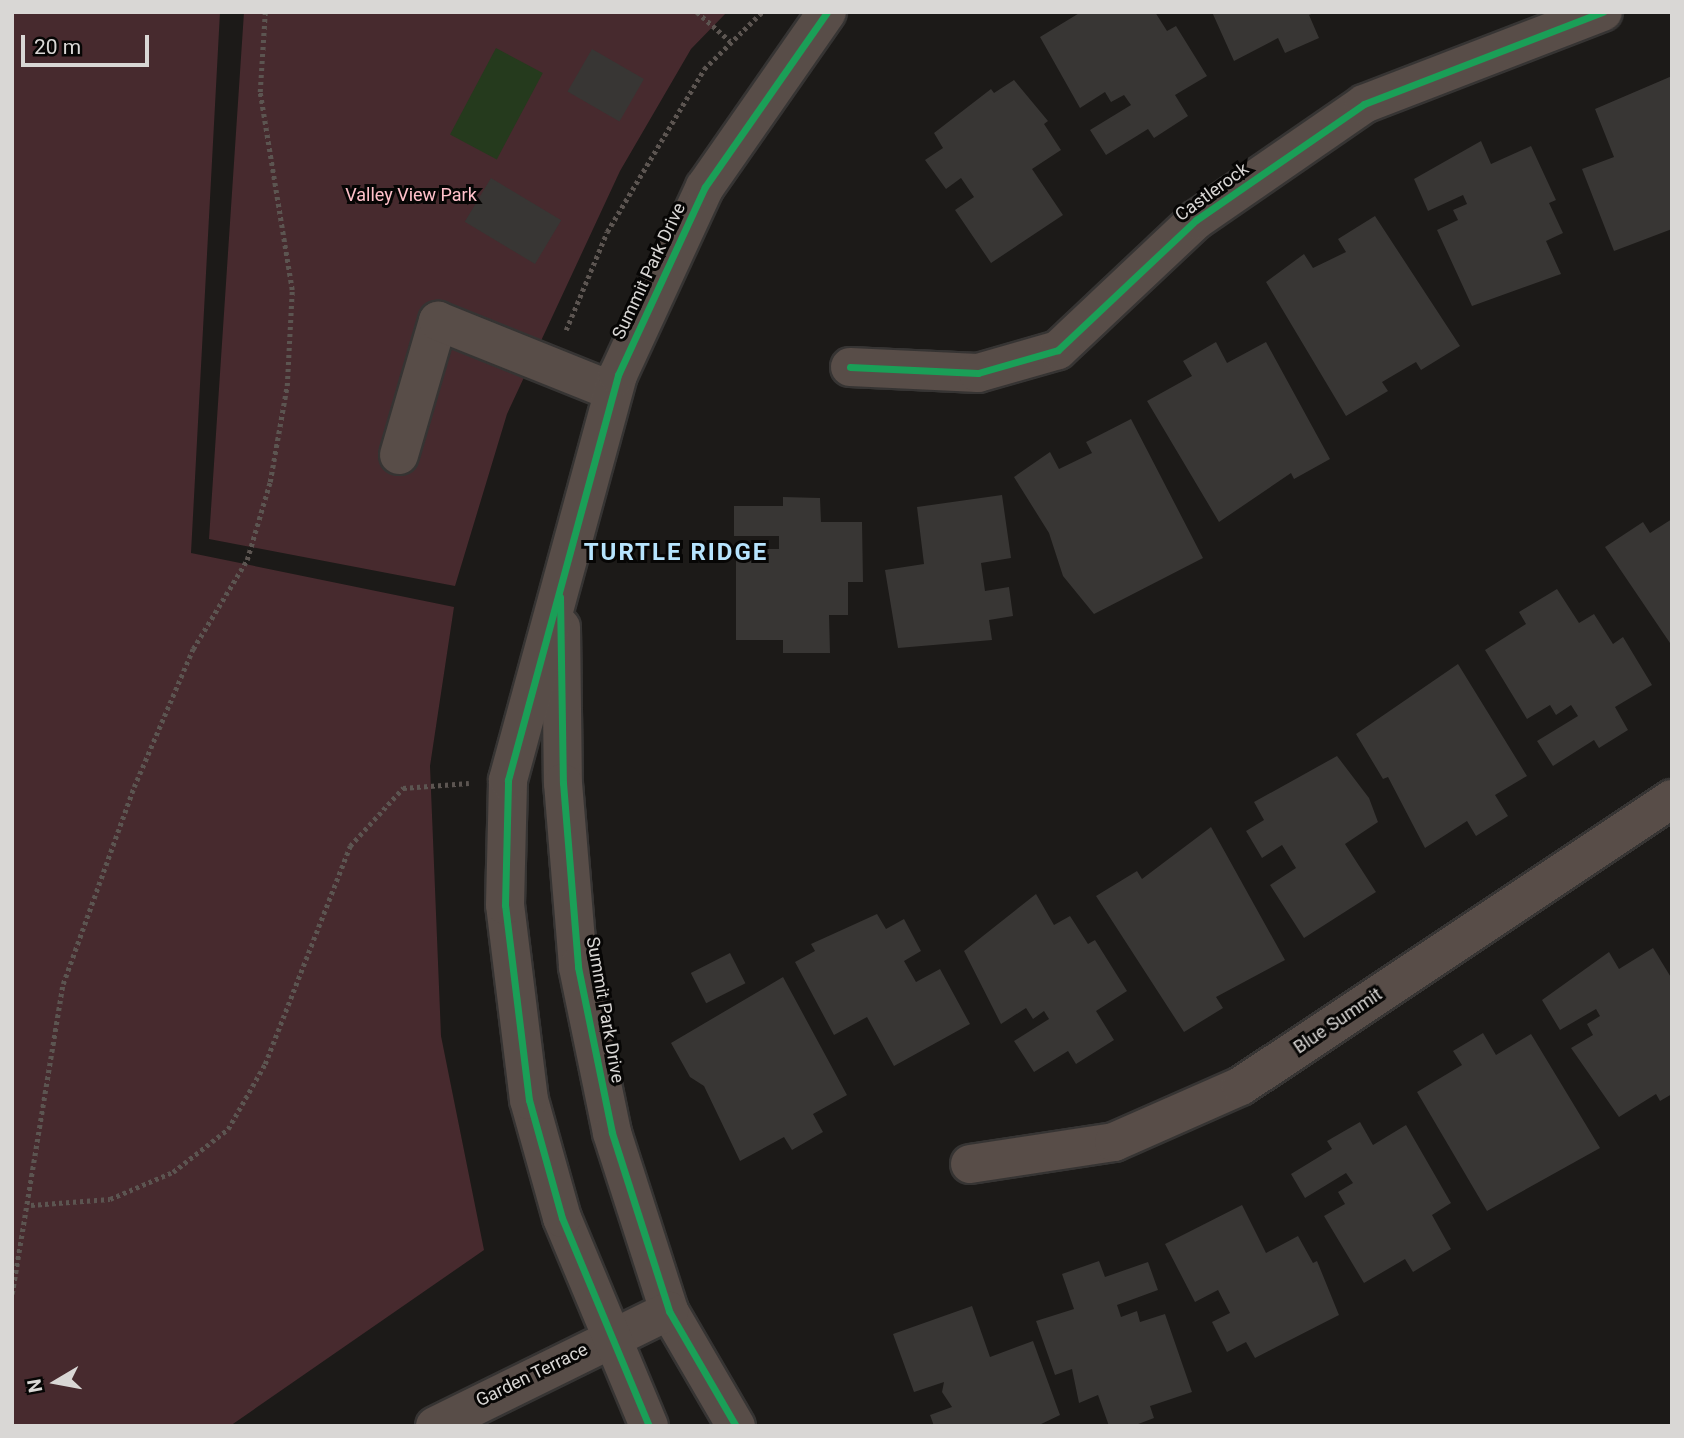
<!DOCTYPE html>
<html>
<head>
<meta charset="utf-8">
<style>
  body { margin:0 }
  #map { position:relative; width:1684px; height:1438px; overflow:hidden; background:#1c1a18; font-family:Roboto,sans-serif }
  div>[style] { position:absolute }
  .green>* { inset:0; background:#472a2e }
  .water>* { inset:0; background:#253a1d; transform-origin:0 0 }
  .building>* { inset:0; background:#383634; transform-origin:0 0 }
  .path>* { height:4.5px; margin-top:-2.25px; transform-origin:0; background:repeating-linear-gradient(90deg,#5c5551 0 3.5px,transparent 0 7px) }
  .roads { filter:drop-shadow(2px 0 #363433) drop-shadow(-2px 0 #363433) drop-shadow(0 2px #363433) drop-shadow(0 -2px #363433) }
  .minor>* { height:38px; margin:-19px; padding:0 19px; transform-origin:19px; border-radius:19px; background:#584d48 }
  .cycleway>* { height:7px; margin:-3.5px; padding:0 3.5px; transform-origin:3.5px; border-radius:3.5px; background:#1a9f57 }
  span { translate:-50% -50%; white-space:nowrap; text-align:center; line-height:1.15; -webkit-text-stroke:6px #070605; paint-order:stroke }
  .street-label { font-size:18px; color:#d9d7d5 }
  .park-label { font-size:18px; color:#ffc1ca }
  .district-label { font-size:24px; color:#b6e4fe; font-weight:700; letter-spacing:2px }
  .frame { position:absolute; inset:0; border:14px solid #d9d7d5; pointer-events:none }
  .north { position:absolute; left:21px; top:1347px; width:70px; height:70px; -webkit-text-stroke:5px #070605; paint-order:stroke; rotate:260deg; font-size:19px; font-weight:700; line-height:28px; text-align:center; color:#d9d7d5 }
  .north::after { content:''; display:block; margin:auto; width:24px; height:32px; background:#d9d7d5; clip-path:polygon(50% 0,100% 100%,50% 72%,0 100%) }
  .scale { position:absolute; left:21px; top:35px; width:128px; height:32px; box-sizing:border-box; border:4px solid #d9d7d5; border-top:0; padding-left:9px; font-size:21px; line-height:24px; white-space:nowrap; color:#d9d7d5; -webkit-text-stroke:5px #070605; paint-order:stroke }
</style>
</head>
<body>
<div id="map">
  <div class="green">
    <div style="clip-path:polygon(12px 12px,220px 12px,191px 553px,454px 607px,430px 766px,441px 1036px,484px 1250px,230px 1426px,12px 1426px)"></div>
    <div style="clip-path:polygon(244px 12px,727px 12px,691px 49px,620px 171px,507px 414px,455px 586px,209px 539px)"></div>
  </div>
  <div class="water">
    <div style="left:496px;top:48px;width:53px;height:98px;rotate:28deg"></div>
  </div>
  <div class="building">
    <div style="clip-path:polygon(1081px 12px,1155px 12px,1167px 31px,1176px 26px,1207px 76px,1175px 95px,1188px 116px,1154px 138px,1148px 129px,1106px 155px,1090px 130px,1131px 105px,1124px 95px,1111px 102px,1105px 92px,1080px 108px,1040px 37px)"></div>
    <div style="clip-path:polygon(1212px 12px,1316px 12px,1309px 15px,1319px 38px,1285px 53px,1278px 38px,1234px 61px)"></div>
    <div style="left:592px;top:49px;width:60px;height:49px;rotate:30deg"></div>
    <div style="clip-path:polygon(1672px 76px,1672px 229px,1614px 251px,1582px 169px,1614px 157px,1595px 109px)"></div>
    <div style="clip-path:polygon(1014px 80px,1048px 121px,1044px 124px,1061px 150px,1032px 169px,1063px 215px,991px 263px,955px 210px,974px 197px,961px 178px,946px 189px,925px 160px,943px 148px,934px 133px,991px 89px,994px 93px)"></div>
    <div style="clip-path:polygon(1481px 141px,1491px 164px,1531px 146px,1556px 200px,1549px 203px,1563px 233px,1546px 241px,1561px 274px,1472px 306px,1437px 230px,1458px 220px,1453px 210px,1467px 204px,1463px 195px,1428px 211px,1414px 179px)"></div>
    <div style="left:491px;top:178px;width:82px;height:51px;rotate:31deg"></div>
    <div style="clip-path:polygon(1375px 216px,1460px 346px,1421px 370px,1416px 362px,1382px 382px,1388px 391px,1346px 416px,1266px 282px,1304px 254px,1313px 268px,1346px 252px,1338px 239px)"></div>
    <div style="clip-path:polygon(1216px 342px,1227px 363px,1266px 342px,1330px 459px,1294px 479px,1291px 473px,1219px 522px,1147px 401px,1192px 376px,1183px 361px)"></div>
    <div style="clip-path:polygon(1131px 419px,1203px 558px,1094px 614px,1063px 576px,1049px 533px,1014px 477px,1050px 452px,1059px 469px,1092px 453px,1086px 442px)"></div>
    <div style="clip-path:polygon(1002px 495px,1011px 558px,981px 563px,985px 591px,1009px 587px,1013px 616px,989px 620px,992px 640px,898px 648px,885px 570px,924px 564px,917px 507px)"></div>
    <div style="clip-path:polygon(783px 497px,820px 498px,821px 522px,862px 522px,863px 582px,848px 582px,848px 615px,829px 615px,830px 653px,783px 653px,783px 640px,736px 640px,736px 560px,761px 559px,761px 549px,779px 549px,779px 536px,734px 536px,734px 506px,783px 506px)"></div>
    <div style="clip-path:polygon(1672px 519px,1672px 646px,1605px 547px,1643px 522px,1650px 533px)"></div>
    <div style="clip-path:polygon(1557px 589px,1579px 623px,1594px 614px,1613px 644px,1623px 637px,1652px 685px,1615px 707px,1628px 730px,1599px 748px,1594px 740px,1553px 766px,1537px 741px,1578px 716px,1571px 705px,1556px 715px,1550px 705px,1527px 719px,1485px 650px,1526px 624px,1519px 612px)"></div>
    <div style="clip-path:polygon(1458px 664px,1527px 776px,1495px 795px,1508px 816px,1476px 836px,1467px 821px,1425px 848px,1388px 777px,1383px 779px,1356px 734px)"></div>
    <div style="clip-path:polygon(1337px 756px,1369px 798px,1378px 822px,1345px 844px,1376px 892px,1304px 938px,1270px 885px,1296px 868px,1282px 845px,1262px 858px,1246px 831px,1264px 820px,1254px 802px)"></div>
    <div style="clip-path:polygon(1211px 827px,1285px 960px,1216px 997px,1223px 1008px,1184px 1032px,1096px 896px,1137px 871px,1142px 879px)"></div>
    <div style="clip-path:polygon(1036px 894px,1054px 925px,1070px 916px,1088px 944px,1095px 940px,1127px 991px,1096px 1011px,1114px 1040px,1076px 1064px,1068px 1051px,1034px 1072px,1014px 1041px,1049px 1019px,1044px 1011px,1033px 1019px,1026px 1008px,1001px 1024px,964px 951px)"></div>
    <div style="clip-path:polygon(877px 914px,886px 929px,904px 919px,921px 951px,904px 961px,916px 982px,940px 969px,970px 1024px,894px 1066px,867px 1017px,834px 1035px,795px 962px,815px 951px,811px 944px)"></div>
    <div style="clip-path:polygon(1653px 948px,1672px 979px,1672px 1094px,1660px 1101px,1656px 1094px,1619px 1117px,1571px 1048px,1593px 1035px,1587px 1024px,1600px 1016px,1596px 1009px,1560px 1030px,1542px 1000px,1609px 952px,1619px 969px)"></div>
    <div style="left:730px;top:953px;width:34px;height:44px;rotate:63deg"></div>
    <div style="clip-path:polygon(783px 977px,847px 1095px,813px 1114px,823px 1132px,792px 1150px,784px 1137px,740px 1161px,704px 1086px,690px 1077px,671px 1043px)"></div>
    <div style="clip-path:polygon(1483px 1033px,1496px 1055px,1531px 1034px,1600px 1148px,1487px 1211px,1417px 1092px,1462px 1065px,1453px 1051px)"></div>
    <div style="clip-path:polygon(1360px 1122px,1373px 1145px,1406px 1125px,1451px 1203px,1432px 1215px,1451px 1249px,1413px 1272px,1405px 1259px,1364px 1283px,1324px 1216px,1345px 1204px,1338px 1192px,1353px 1183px,1346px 1173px,1305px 1198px,1291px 1174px,1332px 1149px,1327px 1141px)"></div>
    <div style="clip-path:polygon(1242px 1205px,1266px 1253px,1298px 1236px,1313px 1263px,1317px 1261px,1339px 1315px,1255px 1358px,1246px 1342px,1227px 1352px,1212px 1322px,1230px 1313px,1218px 1290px,1195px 1302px,1165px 1244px)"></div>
    <div style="clip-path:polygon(1099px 1261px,1105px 1277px,1148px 1262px,1158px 1290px,1117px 1305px,1121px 1317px,1137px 1311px,1140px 1322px,1165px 1314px,1192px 1392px,1150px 1406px,1154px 1418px,1133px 1426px,1109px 1426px,1098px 1395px,1079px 1403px,1072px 1369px,1055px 1375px,1036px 1321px,1074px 1309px,1062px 1274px)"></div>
    <div style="clip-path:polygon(972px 1306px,990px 1357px,1033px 1341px,1060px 1415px,1037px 1426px,934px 1426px,930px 1415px,952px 1407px,942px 1392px,944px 1382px,914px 1392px,893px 1334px)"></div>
  </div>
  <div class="path">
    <div style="left:697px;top:12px;width:44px;rotate:41.3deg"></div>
    <div style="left:566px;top:330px;width:106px;rotate:-67.3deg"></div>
    <div style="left:607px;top:232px;width:190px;rotate:-59.2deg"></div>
    <div style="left:704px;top:69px;width:81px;rotate:-44.5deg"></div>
    <div style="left:31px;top:1205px;width:79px;rotate:-4.3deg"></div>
    <div style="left:110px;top:1199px;width:69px;rotate:-23.2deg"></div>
    <div style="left:173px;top:1172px;width:70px;rotate:-38deg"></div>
    <div style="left:228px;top:1129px;width:75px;rotate:-60.4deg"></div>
    <div style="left:265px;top:1064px;width:234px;rotate:-68.7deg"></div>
    <div style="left:350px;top:846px;width:79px;rotate:-47.6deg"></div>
    <div style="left:403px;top:788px;width:66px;rotate:-4.3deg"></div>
    <div style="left:12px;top:1294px;width:314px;rotate:-80.7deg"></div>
    <div style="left:63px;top:984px;width:209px;rotate:-70.2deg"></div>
    <div style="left:134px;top:787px;width:150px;rotate:-66.9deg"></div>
    <div style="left:193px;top:649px;width:104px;rotate:-58.8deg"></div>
    <div style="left:247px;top:560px;width:81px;rotate:-73.6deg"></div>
    <div style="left:270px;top:482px;width:97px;rotate:-80deg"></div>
    <div style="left:287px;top:386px;width:96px;rotate:-87deg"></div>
    <div style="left:292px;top:290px;width:201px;rotate:-99.2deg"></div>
    <div style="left:260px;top:92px;width:80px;rotate:-86.4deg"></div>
  </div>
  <div class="roads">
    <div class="minor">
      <div style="left:850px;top:367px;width:128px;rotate:2.7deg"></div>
      <div style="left:978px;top:373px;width:83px;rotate:-16deg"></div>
      <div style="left:1058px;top:350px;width:190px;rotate:-43.3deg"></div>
      <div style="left:1196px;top:220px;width:204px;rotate:-34.6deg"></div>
      <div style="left:1364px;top:104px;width:256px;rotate:-21.1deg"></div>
      <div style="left:399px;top:455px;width:140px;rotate:-73.8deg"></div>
      <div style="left:438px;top:321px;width:188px;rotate:21.9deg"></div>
      <div style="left:561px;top:627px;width:156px;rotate:89.3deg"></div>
      <div style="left:563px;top:783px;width:185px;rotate:85.3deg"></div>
      <div style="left:578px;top:967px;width:169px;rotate:78.4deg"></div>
      <div style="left:612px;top:1133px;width:187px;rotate:72.2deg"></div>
      <div style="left:669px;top:1311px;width:133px;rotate:59.8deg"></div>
      <div style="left:970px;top:1164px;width:146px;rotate:-8.7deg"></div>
      <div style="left:1114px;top:1142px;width:139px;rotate:-23.8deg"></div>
      <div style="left:1241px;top:1086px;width:518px;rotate:-33.66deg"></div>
      <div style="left:435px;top:1426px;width:261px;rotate:-26.2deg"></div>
      <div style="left:649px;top:1426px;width:225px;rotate:-112.7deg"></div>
      <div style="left:562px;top:1218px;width:123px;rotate:-105.6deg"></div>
      <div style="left:529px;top:1100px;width:196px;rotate:-97deg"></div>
      <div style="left:505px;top:905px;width:125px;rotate:-88.6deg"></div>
      <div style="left:508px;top:780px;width:420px;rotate:-74.8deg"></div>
      <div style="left:618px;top:375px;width:207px;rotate:-65.2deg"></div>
      <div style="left:705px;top:187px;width:213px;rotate:-55.1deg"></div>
    </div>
  </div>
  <div class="cycleway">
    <div style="left:850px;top:367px;width:128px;rotate:2.7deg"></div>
    <div style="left:978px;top:373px;width:83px;rotate:-16deg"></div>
    <div style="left:1058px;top:350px;width:190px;rotate:-43.3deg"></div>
    <div style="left:1196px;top:220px;width:204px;rotate:-34.6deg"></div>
    <div style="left:1364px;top:104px;width:256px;rotate:-21.1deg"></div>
    <div style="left:560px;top:597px;width:186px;rotate:89.1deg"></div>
    <div style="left:563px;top:783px;width:185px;rotate:85.3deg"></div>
    <div style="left:578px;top:967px;width:169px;rotate:78.4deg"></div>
    <div style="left:612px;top:1133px;width:187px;rotate:72.2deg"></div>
    <div style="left:669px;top:1311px;width:133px;rotate:59.8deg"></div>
    <div style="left:649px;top:1426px;width:225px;rotate:-112.7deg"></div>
    <div style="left:562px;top:1218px;width:123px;rotate:-105.6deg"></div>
    <div style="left:529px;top:1100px;width:196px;rotate:-97deg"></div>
    <div style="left:505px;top:905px;width:125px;rotate:-88.6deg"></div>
    <div style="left:508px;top:780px;width:420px;rotate:-74.8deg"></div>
    <div style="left:618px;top:375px;width:207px;rotate:-65.2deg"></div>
    <div style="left:705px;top:187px;width:213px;rotate:-55.1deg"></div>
  </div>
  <div class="street-label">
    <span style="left:1212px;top:192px;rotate:-36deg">Castlerock</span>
    <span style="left:649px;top:271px;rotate:-65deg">Summit Park Drive</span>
    <span style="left:605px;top:1010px;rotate:80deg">Summit Park Drive</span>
    <span style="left:1338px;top:1021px;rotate:-34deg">Blue Summit</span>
    <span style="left:532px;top:1375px;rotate:-26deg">Garden Terrace</span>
  </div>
  <div class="park-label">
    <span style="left:411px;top:195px">Valley View Park</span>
  </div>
  <div class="district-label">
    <span style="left:676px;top:553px">TURTLE RIDGE</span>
  </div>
  <div class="frame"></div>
  <div class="north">N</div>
  <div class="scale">20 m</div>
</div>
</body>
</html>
